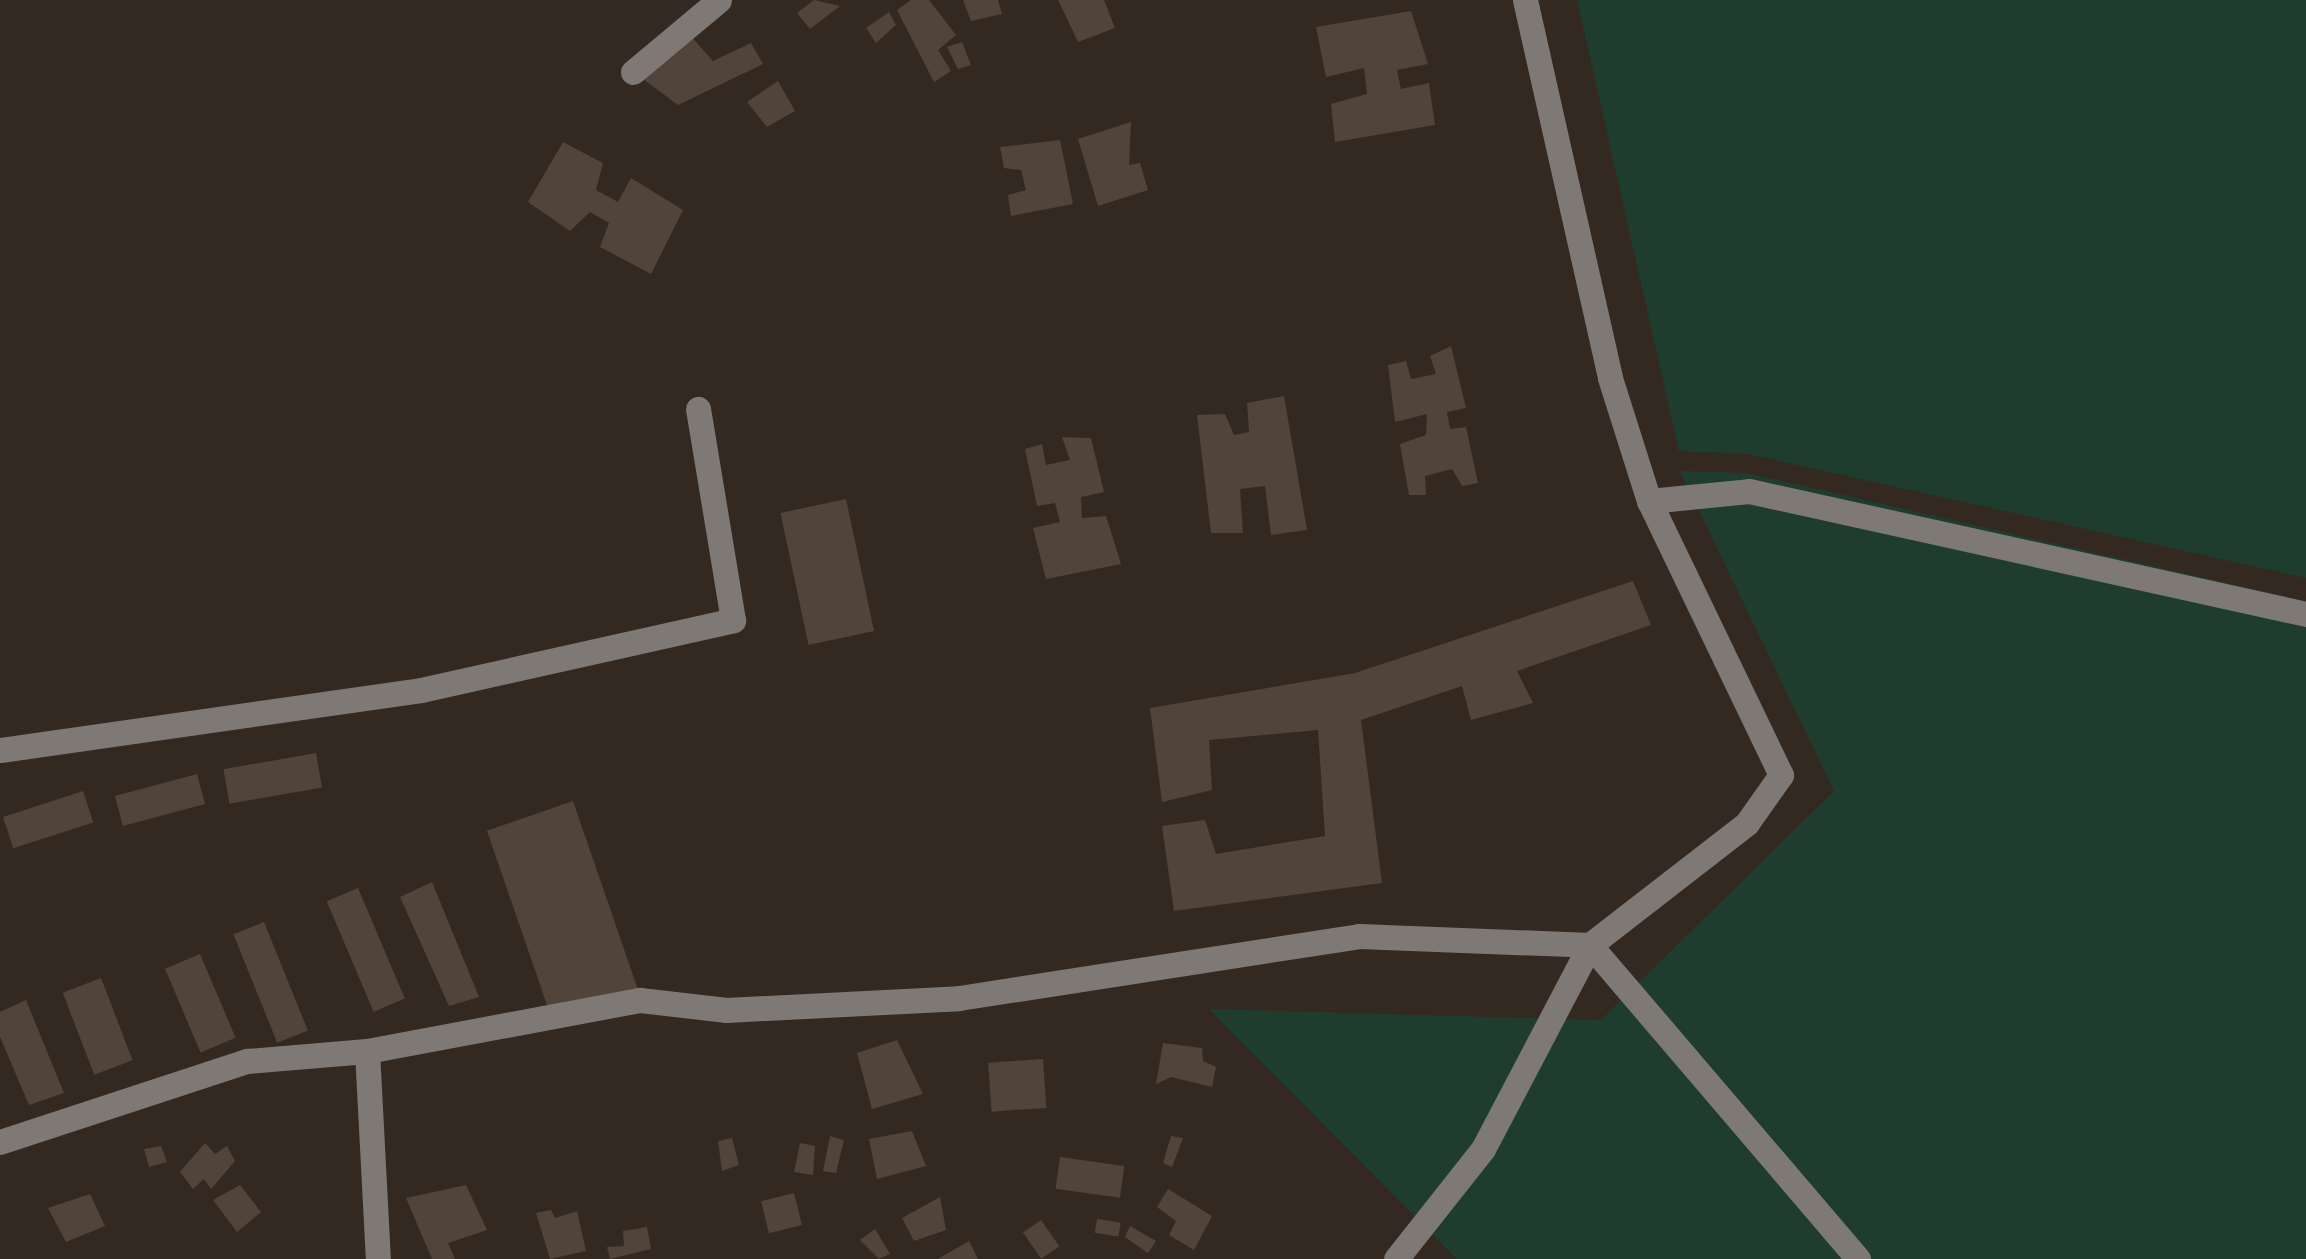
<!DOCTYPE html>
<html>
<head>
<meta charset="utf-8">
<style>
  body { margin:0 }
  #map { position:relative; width:2306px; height:1259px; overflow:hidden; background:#342921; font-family:Cabin,sans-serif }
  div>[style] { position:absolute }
  .green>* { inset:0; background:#1e3d2f }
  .building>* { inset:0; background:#50443b; transform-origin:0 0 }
  .minor>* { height:25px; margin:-12.5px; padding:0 12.5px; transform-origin:12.5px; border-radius:12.5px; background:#7f7975 }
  span { translate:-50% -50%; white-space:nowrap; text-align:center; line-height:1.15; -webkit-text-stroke:8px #342921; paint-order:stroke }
</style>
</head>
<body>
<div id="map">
  <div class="green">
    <div style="clip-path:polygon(1577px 0,2306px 0,2306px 578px,1748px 454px,1679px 451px)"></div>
    <div style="clip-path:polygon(1680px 471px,1747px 473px,2306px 601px,2306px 1259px,1457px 1259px,1209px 1009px,1601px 1020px,1834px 791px)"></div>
  </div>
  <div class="building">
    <div style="clip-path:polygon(814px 0,840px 6px,810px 29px,797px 13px)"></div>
    <div style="clip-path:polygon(911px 0,929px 0,956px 35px,938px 50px,951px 71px,934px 82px,897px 10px)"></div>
    <div style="clip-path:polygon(963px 0,998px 0,1002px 14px,971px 21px)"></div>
    <div style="clip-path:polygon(1058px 0,1104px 0,1115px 28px,1078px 42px)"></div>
    <div style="clip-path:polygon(1411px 11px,1428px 64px,1397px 70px,1401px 89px,1429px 83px,1435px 125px,1335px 142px,1331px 104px,1367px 94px,1364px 68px,1326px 77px,1316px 27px)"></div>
    <div style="clip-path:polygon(889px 12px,896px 25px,876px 43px,866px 28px)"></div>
    <div style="clip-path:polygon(689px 34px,713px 61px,751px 43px,763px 64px,678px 105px,639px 76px)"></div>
    <div style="clip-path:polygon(962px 42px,971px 65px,958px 69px,947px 47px)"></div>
    <div style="clip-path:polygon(778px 81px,795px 111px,767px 127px,747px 102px)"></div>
    <div style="clip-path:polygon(1131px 122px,1129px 165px,1140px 163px,1148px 190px,1098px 206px,1078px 139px)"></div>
    <div style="clip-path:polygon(1060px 140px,1073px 204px,1011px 216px,1008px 195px,1026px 190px,1021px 170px,1004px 168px,1000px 147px)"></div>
    <div style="clip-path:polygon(563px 142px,603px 163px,596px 190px,618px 202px,631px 178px,683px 210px,651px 274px,600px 247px,609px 223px,590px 212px,570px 231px,528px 202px)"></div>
    <div style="clip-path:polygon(1451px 346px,1466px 408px,1447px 412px,1450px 429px,1466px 427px,1478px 483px,1462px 486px,1452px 469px,1425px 476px,1426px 495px,1409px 495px,1400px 444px,1426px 435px,1427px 414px,1395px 422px,1388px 365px,1406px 361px,1411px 379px,1436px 374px,1430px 356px)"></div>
    <div style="clip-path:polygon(1284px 396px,1307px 530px,1271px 535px,1265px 486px,1240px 489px,1243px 533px,1211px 533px,1197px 415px,1225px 414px,1234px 435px,1249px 432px,1247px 403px)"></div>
    <div style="clip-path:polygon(1062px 437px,1091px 438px,1104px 492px,1081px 497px,1082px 518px,1106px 516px,1121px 564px,1046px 579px,1033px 528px,1060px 522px,1055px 503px,1037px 506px,1025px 449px,1042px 444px,1046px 465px,1070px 460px)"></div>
    <div style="left:846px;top:499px;width:135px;height:67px;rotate:78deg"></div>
    <div style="clip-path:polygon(1633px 581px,1651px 625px,1517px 671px,1533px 703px,1471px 720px,1462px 686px,1361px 720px,1382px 883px,1174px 911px,1162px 826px,1205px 820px,1216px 854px,1325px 836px,1318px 730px,1209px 740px,1212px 790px,1162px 802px,1150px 708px,1355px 673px)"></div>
    <div style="left:316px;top:753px;width:35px;height:94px;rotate:80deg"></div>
    <div style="left:197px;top:774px;width:31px;height:85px;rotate:75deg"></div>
    <div style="left:83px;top:791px;width:33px;height:84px;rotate:72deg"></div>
    <div style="left:573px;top:801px;width:200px;height:91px;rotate:71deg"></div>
    <div style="clip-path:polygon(432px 882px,479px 997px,449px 1006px,400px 897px)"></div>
    <div style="left:358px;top:888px;width:120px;height:34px;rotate:67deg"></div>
    <div style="left:264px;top:922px;width:117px;height:33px;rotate:68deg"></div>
    <div style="left:200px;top:954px;width:91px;height:38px;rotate:67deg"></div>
    <div style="left:101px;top:978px;width:88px;height:41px;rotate:69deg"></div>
    <div style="clip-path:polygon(26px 1000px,64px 1093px,29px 1105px,0 1037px,0 1012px)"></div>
    <div style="clip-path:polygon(897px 1040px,923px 1094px,872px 1109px,857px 1053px)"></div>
    <div style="clip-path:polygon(1163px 1043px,1202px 1048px,1203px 1061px,1216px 1067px,1212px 1087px,1171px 1077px,1156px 1084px)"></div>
    <div style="left:1043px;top:1059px;width:49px;height:55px;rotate:86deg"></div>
    <div style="clip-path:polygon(912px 1131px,926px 1166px,877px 1179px,869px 1139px)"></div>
    <div style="clip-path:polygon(830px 1136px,844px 1140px,836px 1173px,823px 1171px)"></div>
    <div style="clip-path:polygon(1171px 1136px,1183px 1138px,1172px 1167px,1163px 1163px)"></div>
    <div style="clip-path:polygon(732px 1138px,739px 1165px,722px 1171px,718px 1141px)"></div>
    <div style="clip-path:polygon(205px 1143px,215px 1154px,227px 1146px,235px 1161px,211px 1189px,204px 1179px,193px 1189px,180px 1172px)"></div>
    <div style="clip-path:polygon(800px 1143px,815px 1146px,813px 1175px,794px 1172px)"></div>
    <div style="clip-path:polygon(161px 1146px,167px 1162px,149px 1167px,144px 1149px)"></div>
    <div style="left:1060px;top:1157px;width:65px;height:32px;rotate:8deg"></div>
    <div style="clip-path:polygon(240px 1185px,261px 1212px,237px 1232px,213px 1200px)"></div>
    <div style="clip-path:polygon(466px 1185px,487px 1230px,448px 1243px,455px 1259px,432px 1259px,406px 1198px)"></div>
    <div style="clip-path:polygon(1168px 1189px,1212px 1216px,1194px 1250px,1169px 1235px,1176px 1221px,1157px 1207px)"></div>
    <div style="left:794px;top:1193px;width:33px;height:34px;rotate:76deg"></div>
    <div style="clip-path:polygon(90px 1194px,105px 1226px,66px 1242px,48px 1208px)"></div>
    <div style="clip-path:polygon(940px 1197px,946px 1230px,914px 1241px,902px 1218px)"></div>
    <div style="clip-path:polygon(551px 1210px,555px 1218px,577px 1211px,586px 1251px,550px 1259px,536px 1213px)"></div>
    <div style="left:1097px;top:1219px;width:24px;height:14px;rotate:9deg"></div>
    <div style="left:1041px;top:1220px;width:32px;height:22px;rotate:55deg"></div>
    <div style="clip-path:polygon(1130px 1226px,1156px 1241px,1148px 1253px,1125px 1237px)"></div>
    <div style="clip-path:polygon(647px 1227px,651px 1249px,610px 1259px,607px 1247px,624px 1246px,623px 1231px)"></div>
    <div style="clip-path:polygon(875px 1229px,890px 1254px,879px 1259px,860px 1240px)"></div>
    <div style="clip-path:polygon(969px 1241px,978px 1259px,938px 1259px)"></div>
  </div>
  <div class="minor">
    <div style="left:1525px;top:0;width:387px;rotate:77.3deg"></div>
    <div style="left:1610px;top:378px;width:129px;rotate:72.4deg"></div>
    <div style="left:1649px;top:501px;width:100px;rotate:-5.7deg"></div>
    <div style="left:1749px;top:491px;width:570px;rotate:12.45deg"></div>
    <div style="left:633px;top:72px;width:112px;rotate:-39.9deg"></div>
    <div style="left:0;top:750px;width:425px;rotate:-8.1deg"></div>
    <div style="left:421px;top:690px;width:320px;rotate:-12.6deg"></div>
    <div style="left:733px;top:620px;width:214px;rotate:-99.4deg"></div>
    <div style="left:367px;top:1051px;width:208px;rotate:87deg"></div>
    <div style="left:0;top:1142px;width:260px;rotate:-18.2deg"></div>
    <div style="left:247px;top:1061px;width:120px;rotate:-4.8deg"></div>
    <div style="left:367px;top:1051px;width:278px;rotate:-10.6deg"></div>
    <div style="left:640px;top:1000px;width:87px;rotate:6.6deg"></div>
    <div style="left:726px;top:1010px;width:233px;rotate:-2.9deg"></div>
    <div style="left:959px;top:998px;width:405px;rotate:-8.8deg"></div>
    <div style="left:1359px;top:936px;width:231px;rotate:2.2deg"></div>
    <div style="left:1590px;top:945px;width:413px;rotate:49.5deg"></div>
    <div style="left:1396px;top:1259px;width:140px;rotate:-51.7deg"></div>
    <div style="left:1483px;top:1149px;width:230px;rotate:-62.3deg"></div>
    <div style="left:1590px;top:945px;width:199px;rotate:-37.8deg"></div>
    <div style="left:1747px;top:823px;width:59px;rotate:-54.7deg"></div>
    <div style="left:1781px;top:775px;width:304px;rotate:-115.7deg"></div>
  </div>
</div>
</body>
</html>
